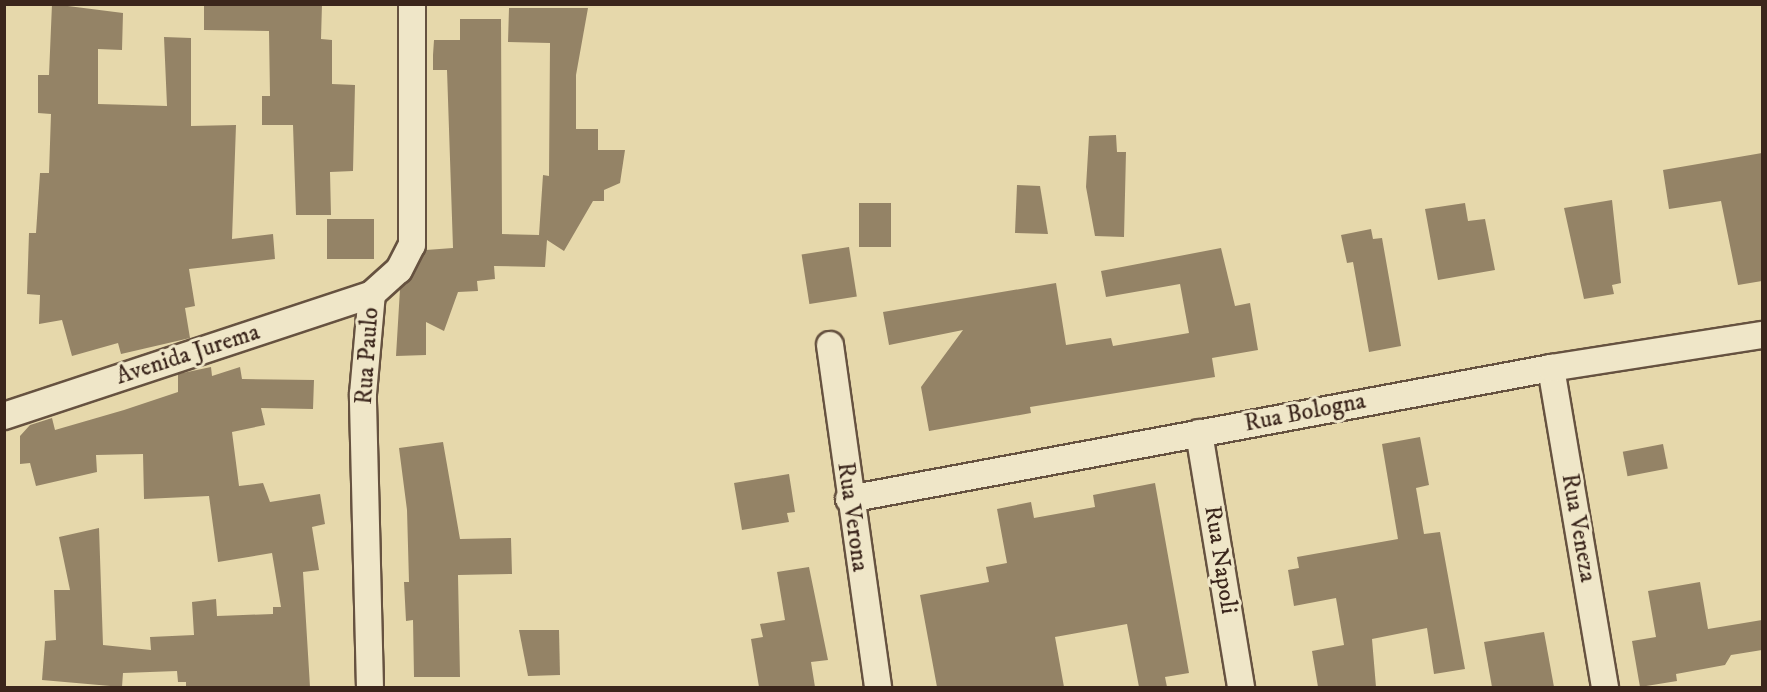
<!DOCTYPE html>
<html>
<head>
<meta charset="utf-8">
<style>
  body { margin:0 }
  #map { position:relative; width:1767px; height:692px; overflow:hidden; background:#e6d8ab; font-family:"IM FELL DW Pica",serif }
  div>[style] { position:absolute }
  .building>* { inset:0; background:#948366; transform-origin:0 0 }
  .roads { filter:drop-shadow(2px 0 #665240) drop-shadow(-2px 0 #665240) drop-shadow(0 2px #665240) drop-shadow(0 -2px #665240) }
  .minor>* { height:26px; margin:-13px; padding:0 13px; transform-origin:13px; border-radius:13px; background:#efe6c8 }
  span { translate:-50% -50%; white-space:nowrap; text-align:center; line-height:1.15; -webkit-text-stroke:6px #efe6c8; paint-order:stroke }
  .street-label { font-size:24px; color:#3b261c }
  .frame { position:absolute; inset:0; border:6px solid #3b261c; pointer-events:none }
</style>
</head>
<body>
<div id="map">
  <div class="building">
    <div style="clip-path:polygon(52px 4px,123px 13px,122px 50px,98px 49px,98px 104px,167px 106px,164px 37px,191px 38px,191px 126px,236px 125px,232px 239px,273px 234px,275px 259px,189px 269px,195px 306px,185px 308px,190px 338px,121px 354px,118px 343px,72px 356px,62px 320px,39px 324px,40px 295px,27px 294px,29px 233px,36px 233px,40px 173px,49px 173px,51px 114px,38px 113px,38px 75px,49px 75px)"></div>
    <div style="clip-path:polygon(204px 4px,322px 4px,321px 39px,332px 40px,332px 84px,355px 85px,353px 171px,330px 172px,331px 215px,296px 215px,293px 125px,262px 125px,262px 96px,270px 96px,269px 31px,204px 30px)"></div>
    <div style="clip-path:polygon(509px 8px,588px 8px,576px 75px,576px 129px,598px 129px,598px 150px,625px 150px,620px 183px,604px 190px,604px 201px,593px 201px,564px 251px,547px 240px,545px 267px,494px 266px,495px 279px,477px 281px,478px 291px,458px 292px,444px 331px,426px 322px,426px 355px,396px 356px,400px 289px,426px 250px,453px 248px,447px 70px,433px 70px,433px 55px,434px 40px,460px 40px,460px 19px,501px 19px,502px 234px,539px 235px,543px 175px,549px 176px,550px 43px,508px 42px)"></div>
    <div style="clip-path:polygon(1116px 135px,1117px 152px,1126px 152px,1124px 237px,1095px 236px,1086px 187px,1089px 136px)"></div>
    <div style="clip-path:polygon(1762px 153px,1762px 281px,1738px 285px,1721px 201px,1669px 209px,1663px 170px)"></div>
    <div style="clip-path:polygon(1017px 185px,1040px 186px,1048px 234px,1015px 233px)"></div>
    <div style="clip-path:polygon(1612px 200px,1621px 283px,1612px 285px,1614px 294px,1584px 299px,1564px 208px)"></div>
    <div style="left:859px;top:203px;width:32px;height:44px"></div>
    <div style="clip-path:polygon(1465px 203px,1468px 221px,1485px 219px,1495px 270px,1438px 280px,1425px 209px)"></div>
    <div style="left:327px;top:219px;width:47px;height:40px"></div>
    <div style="clip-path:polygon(1371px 229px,1373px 239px,1382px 238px,1401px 346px,1369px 352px,1353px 262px,1347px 263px,1341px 235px)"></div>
    <div style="left:849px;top:247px;width:50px;height:48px;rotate:81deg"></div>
    <div style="clip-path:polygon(1221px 248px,1235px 306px,1250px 303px,1258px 350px,1212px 358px,1215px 377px,1030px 407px,1031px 413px,929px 431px,921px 387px,963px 330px,889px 345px,883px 312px,1056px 283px,1066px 345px,1111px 338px,1113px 346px,1189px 333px,1180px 284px,1106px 297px,1101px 271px)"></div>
    <div style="clip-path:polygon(211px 367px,212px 376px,240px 367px,242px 379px,314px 380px,313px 409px,261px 408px,265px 425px,232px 432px,239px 486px,263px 483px,270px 502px,320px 494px,325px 524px,312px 527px,319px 570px,303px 572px,310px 687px,186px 687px,186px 682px,178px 682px,177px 671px,123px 673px,122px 687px,42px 680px,45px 641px,56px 640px,54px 590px,70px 590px,59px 537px,99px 528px,103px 645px,151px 650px,150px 637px,194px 635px,192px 602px,216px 599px,217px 616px,273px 614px,273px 607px,281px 607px,272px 553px,218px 562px,209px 496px,144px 499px,143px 454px,96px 455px,97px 472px,36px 486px,30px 463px,20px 464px,20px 436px,30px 425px,52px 418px,55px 430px,124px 410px,178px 392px,178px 374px)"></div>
    <div style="clip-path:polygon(1420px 437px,1429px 485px,1416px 488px,1424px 534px,1440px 532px,1465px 669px,1434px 674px,1427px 628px,1372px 639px,1376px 687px,1318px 687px,1312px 651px,1344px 645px,1336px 598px,1294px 606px,1288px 570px,1299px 568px,1297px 557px,1398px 539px,1382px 444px)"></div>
    <div style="clip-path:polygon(443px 442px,460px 539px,511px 538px,512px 574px,458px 575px,460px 677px,414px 677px,413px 620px,406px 621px,404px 582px,409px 582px,407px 510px,399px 448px)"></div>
    <div style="left:1663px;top:444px;width:25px;height:41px;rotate:79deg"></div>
    <div style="clip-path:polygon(789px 474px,795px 512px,787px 513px,789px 522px,742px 530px,734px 483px)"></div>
    <div style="clip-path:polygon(1155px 483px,1189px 673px,1165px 677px,1167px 687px,1139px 687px,1127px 624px,1055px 637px,1064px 687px,937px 687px,920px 595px,989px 582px,986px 567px,1007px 563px,997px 509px,1031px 502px,1034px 518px,1095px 507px,1093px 495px)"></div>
    <div style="clip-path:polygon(809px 567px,828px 660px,811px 662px,815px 687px,759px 687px,751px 639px,763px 637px,760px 624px,785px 620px,777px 572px)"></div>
    <div style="clip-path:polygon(1700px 582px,1708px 629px,1762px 620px,1762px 650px,1731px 655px,1725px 665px,1676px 674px,1677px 681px,1640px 687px,1632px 641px,1656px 637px,1648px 591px)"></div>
    <div style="clip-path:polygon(519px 630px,559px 630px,560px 675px,528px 676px)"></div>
    <div style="clip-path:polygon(1544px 632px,1554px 687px,1492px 687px,1484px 642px)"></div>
  </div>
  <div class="roads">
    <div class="minor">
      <div style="left:830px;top:345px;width:346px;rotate:82deg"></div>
      <div style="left:1551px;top:368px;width:325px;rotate:80.4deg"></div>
      <div style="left:4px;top:416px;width:388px;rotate:-18.3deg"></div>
      <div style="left:1199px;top:433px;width:258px;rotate:80.6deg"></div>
      <div style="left:849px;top:499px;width:714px;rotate:-10.57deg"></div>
      <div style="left:1551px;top:368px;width:214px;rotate:-8.9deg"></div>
      <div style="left:370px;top:688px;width:294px;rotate:-91.4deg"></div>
      <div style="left:363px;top:394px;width:100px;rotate:-84.9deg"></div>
      <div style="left:372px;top:294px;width:36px;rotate:-42deg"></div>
      <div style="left:399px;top:270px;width:28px;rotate:-63deg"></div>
      <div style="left:412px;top:245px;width:241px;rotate:-90deg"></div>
    </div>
  </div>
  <div class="street-label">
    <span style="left:188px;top:355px;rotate:-18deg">Avenida Jurema</span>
    <span style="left:368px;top:356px;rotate:-86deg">Rua Paulo</span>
    <span style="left:1305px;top:413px;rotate:-11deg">Rua Bologna</span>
    <span style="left:852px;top:517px;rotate:82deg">Rua Verona</span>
    <span style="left:1578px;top:528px;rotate:80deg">Rua Veneza</span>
    <span style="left:1220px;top:560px;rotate:81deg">Rua Napoli</span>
  </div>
  <div class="frame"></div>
</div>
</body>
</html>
